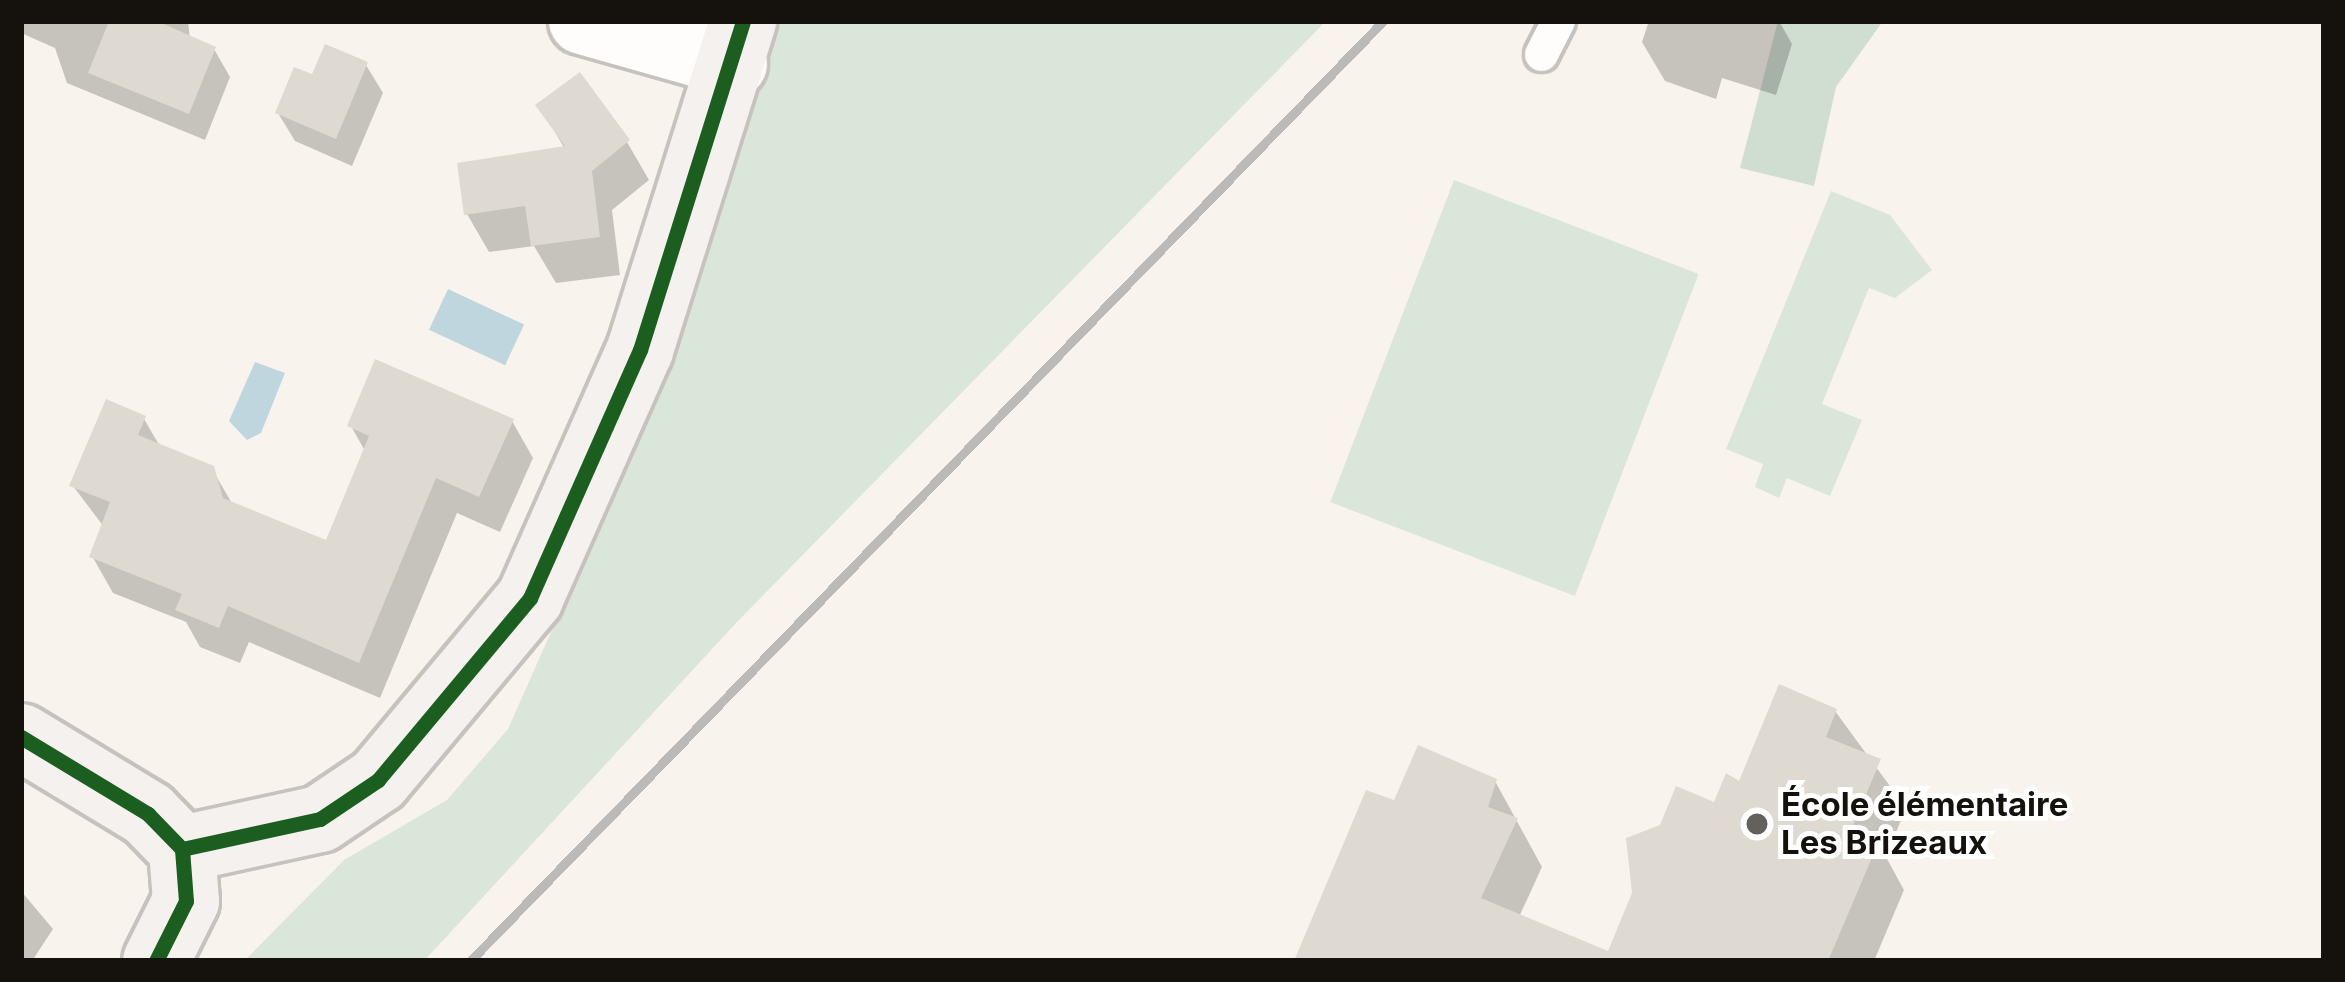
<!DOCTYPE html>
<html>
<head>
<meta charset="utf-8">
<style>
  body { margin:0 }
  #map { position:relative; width:2345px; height:982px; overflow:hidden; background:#f8f4ed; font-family:Inter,sans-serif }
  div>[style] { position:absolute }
  .green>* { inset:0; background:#dae6da; transform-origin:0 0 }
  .forest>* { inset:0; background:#d0ded1 }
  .water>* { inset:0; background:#c0d6de; transform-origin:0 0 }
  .shadow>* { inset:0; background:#0003 }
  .building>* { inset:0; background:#ded9d1 }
  .roads { filter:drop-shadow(3px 0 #c6c2bd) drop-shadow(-3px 0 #c6c2bd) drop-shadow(0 3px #c6c2bd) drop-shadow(0 -3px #c6c2bd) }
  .lane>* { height:33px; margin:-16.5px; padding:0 16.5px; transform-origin:16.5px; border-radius:16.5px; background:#fefdfc }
  .street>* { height:66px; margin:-33px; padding:0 33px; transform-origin:33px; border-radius:33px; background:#fefdfc }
  .secondary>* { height:66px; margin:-33px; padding:0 33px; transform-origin:33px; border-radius:33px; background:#f4f1ef }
  .rail>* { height:9px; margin:-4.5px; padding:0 4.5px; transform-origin:4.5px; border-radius:4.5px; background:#bcbab8 }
  .cycleway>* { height:15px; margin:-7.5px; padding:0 7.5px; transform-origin:7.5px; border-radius:7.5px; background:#1b5e20 }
  .dots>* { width:33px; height:33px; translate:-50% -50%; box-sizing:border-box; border:6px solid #fff; border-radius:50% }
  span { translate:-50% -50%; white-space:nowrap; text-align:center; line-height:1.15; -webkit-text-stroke:10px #fff; paint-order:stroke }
  .poi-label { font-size:33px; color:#15120e; font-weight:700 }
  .left { translate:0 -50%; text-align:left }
  .frame { position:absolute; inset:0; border:24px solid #15120e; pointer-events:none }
</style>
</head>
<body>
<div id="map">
  <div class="green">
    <div style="clip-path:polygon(775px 21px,1326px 21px,737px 622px,424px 961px,244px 961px,344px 860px,447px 800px,508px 729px,649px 411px)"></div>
    <div style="left:1454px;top:180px;width:262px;height:345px;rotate:21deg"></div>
    <div style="clip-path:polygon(1831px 191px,1890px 215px,1932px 270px,1895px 298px,1869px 288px,1822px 404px,1862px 420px,1830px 496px,1787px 478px,1779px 498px,1755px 487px,1763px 464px,1726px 449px)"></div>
  </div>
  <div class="forest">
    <div style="clip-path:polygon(1778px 21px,1883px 21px,1836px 87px,1814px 186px,1740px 168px)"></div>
  </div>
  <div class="water">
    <div style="left:448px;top:289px;width:84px;height:45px;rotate:25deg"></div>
    <div style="clip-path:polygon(255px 362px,285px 373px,261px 433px,247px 440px,229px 421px)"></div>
  </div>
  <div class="shadow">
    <div style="clip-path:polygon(21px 21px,188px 21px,190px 39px,214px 49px,230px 77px,205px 140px,67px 83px,55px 48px,21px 33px)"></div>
    <div style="clip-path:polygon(1649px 21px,1779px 21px,1792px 44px,1776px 95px,1722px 78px,1716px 99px,1665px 81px,1642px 42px)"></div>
    <div style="clip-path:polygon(366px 65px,383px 93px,352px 166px,295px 141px,278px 113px,314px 77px)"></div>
    <div style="clip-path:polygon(539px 105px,627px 142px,649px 180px,612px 210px,620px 275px,556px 283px,534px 246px,489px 252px,467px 214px,565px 149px)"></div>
    <div style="clip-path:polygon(144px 419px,161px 448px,212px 469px,233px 505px,327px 544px,365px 451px,351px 426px,512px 421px,533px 458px,500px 532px,457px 513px,380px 698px,249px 642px,240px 663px,200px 647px,186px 622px,113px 593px,92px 556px,104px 527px,73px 486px)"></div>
    <div style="clip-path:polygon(1835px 711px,1906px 808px,1886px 857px,1904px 890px,1874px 961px,1305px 961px,1395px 804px,1495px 781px,1542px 867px,1519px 917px,1610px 955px,1715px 806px)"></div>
    <div style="clip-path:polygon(21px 891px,53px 929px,32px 961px,21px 961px)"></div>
  </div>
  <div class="building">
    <div style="clip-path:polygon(109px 21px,157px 21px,216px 47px,189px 114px,88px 73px)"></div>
    <div style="clip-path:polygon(325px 44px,368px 62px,336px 139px,275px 113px,294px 67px,312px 74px)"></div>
    <div style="clip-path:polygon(580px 72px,630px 140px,592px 171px,600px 237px,531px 246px,525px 206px,464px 215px,457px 163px,565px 146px,535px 105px)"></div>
    <div style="clip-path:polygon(375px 359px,514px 419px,479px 497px,436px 478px,359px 663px,228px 606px,219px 628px,175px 610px,182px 594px,89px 557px,110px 502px,69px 486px,106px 399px,146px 416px,138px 435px,214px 466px,223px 498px,326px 540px,369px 436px,347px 426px)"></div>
    <div style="clip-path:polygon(1779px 684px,1837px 709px,1826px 737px,1881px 759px,1851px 830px,1879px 841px,1828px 961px,1294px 961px,1366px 790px,1394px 800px,1418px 745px,1497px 779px,1488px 807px,1518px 818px,1481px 898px,1608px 951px,1632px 893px,1626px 838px,1660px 825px,1676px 786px,1714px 802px,1726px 773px,1739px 781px)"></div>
  </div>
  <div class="roads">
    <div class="lane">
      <div style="left:1541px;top:54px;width:37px;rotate:-63deg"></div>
    </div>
    <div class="street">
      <div style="left:582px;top:21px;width:158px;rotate:15.8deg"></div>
    </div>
    <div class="secondary">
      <div style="left:21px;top:737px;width:149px;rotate:31.2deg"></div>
      <div style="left:148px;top:814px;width:49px;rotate:45.8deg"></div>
      <div style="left:182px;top:849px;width:52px;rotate:85.6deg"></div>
      <div style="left:186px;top:901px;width:67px;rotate:116.6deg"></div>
      <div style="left:182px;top:849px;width:141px;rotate:-12.3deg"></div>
      <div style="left:320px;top:819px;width:70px;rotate:-33.9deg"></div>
      <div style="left:378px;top:780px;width:237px;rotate:-50.1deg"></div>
      <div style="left:530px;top:598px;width:271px;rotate:-66.1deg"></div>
      <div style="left:640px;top:350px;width:345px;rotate:-72.6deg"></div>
    </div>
  </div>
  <div class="rail">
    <div style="left:470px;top:961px;width:1310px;rotate:-45.83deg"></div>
  </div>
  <div class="cycleway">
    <div style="left:21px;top:737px;width:149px;rotate:31.2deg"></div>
    <div style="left:148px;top:814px;width:49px;rotate:45.8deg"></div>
    <div style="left:182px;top:849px;width:52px;rotate:85.6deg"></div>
    <div style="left:186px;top:901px;width:67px;rotate:116.6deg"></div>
    <div style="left:182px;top:849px;width:141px;rotate:-12.3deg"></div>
    <div style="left:320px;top:819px;width:70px;rotate:-33.9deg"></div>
    <div style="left:378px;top:780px;width:237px;rotate:-50.1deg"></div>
    <div style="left:530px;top:598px;width:271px;rotate:-66.1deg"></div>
    <div style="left:640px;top:350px;width:345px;rotate:-72.6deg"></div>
  </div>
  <div class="dots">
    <div style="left:1757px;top:824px;background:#64615c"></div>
  </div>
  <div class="poi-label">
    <span class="left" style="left:1781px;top:824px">École élémentaire<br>Les Brizeaux</span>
  </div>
  <div class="frame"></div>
</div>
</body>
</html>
